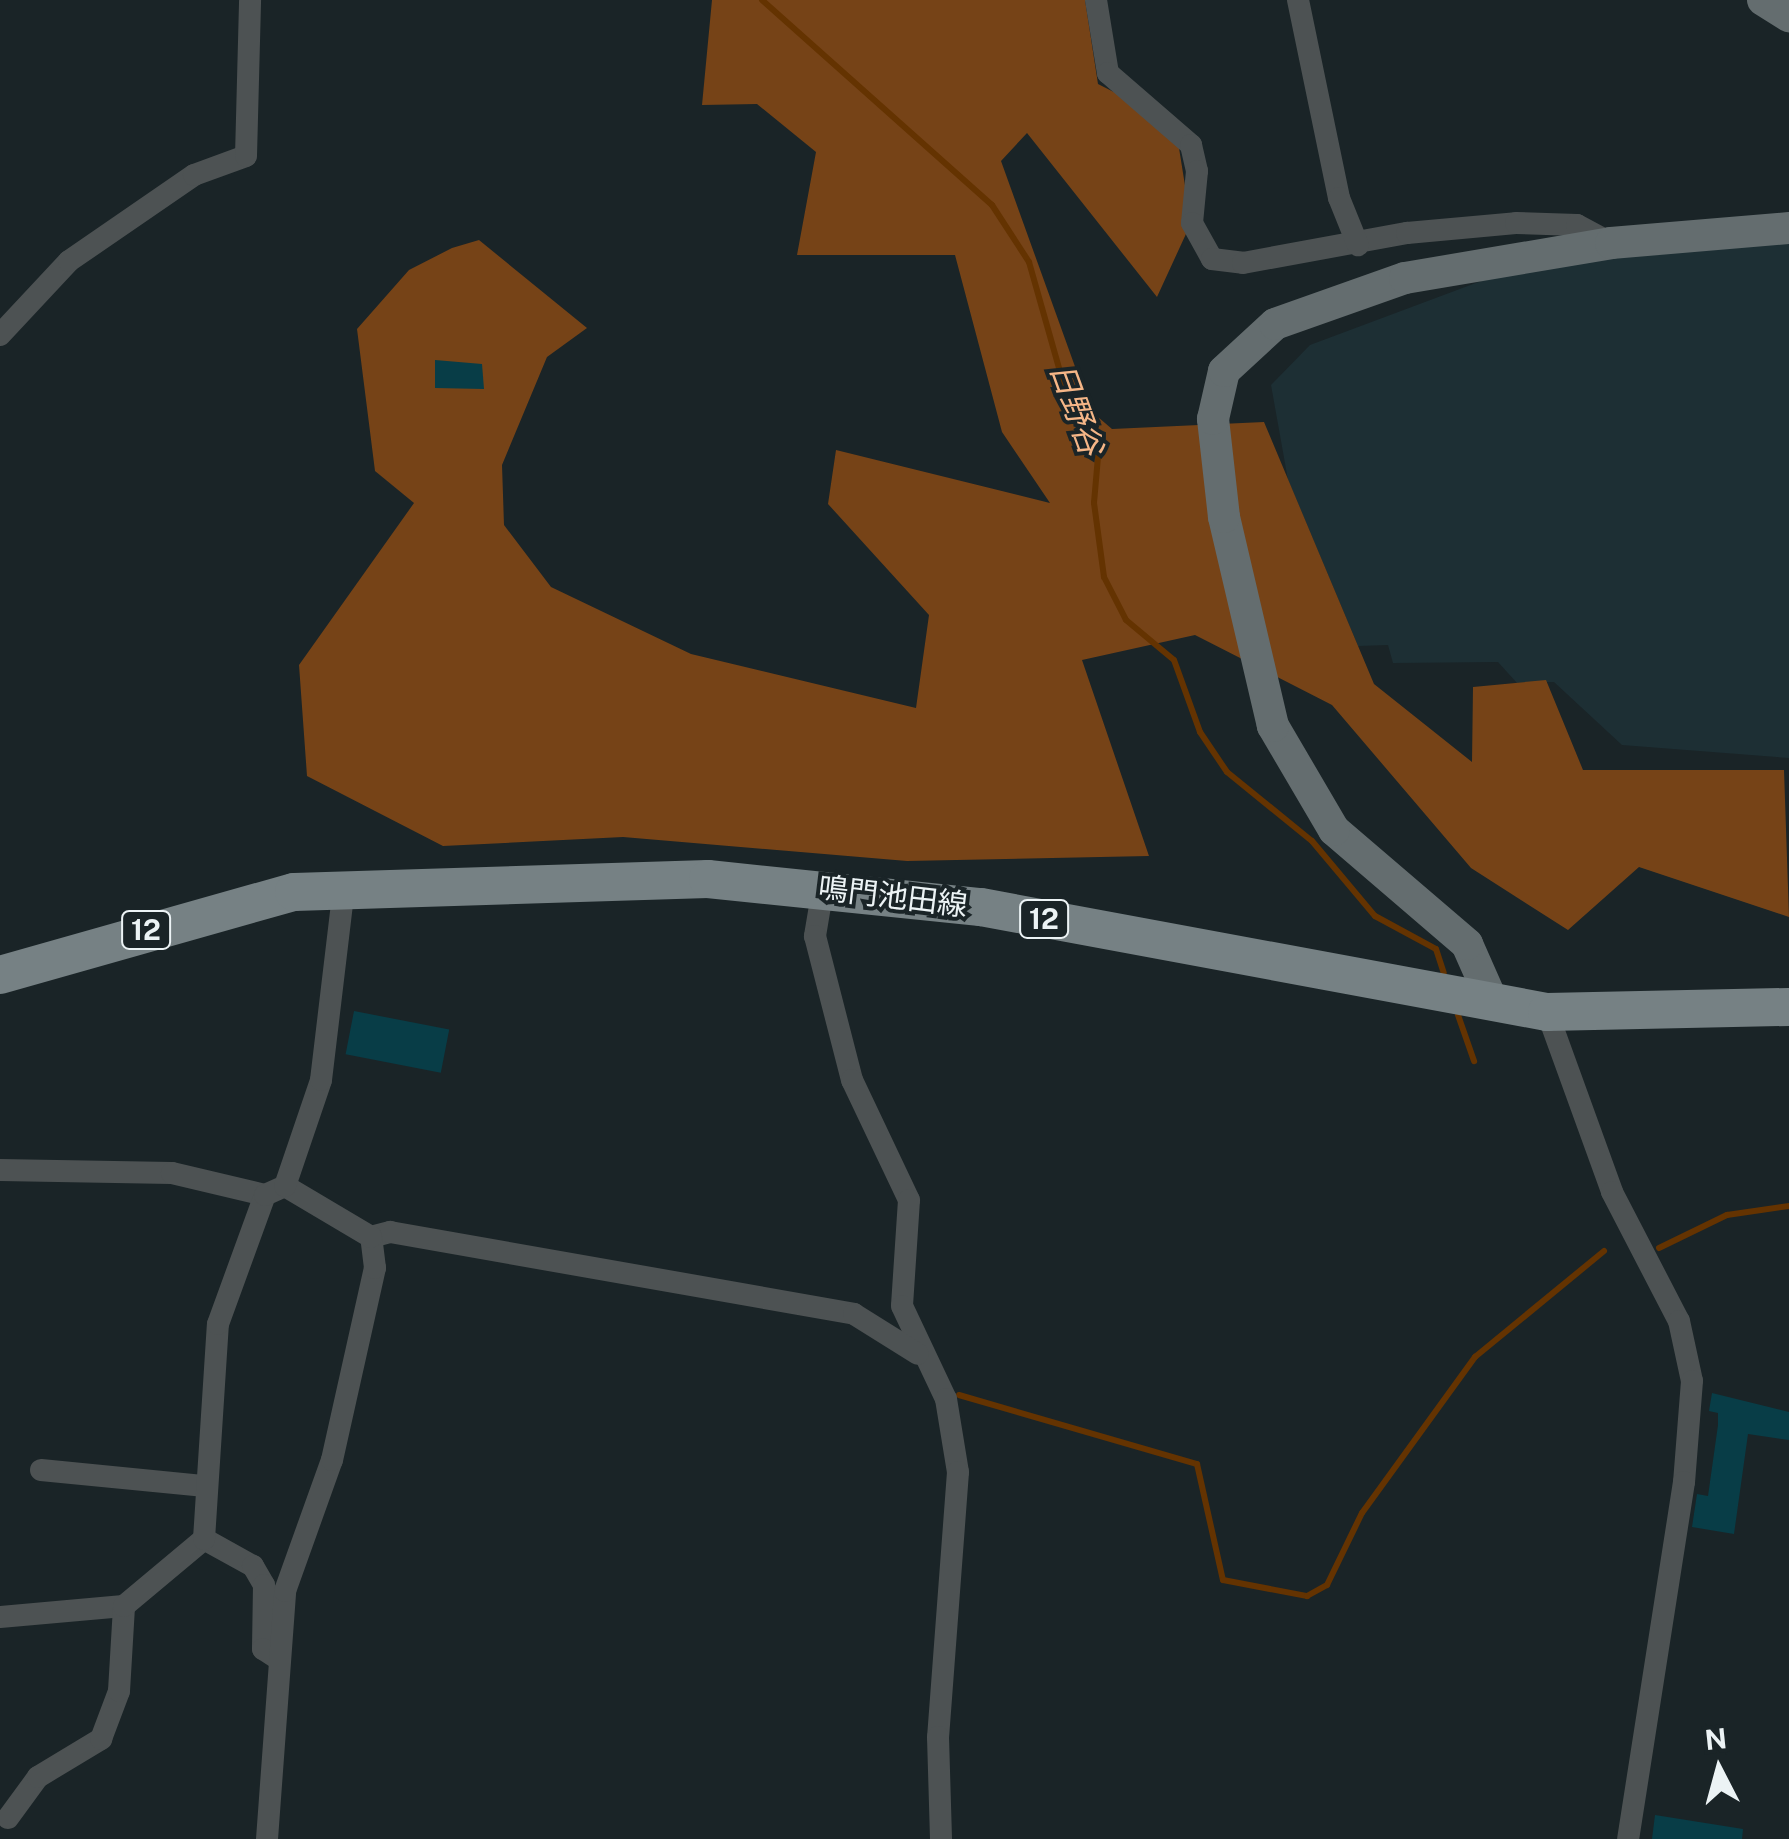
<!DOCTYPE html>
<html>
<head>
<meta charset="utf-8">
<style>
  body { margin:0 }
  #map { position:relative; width:1789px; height:1839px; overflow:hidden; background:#1a2427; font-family:"Public Sans","Noto Sans JP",sans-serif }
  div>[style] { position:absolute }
  .built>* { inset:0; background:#1d2f34 }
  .forest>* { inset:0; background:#764317 }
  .stream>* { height:6px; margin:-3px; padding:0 3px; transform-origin:3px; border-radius:3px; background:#643301 }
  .building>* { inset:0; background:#083d47; transform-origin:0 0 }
  .street>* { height:22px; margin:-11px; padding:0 11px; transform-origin:11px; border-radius:11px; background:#4d5253 }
  .secondary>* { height:32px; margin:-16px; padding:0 16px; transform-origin:16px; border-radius:16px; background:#646d6f }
  .primary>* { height:38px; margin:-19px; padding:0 19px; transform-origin:19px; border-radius:19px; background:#768184 }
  span { translate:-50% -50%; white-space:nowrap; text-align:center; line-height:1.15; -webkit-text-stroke:8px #1a2427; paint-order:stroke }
  .shield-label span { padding:2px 8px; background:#1a2427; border:2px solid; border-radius:8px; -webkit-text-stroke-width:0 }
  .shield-label { font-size:28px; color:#ecf3f5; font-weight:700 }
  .street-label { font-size:30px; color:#ecf3f5 }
  .water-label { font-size:32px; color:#f5b687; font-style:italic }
  .north { position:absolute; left:1669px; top:1719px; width:100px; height:100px; -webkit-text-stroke:8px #1a2427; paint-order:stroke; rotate:354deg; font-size:28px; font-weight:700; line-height:40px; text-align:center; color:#ecf3f5 }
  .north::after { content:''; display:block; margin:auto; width:35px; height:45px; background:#ecf3f5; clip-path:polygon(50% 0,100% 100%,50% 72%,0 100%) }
</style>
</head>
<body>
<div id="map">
  <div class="built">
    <div style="clip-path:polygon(1789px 241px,1789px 758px,1622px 745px,1554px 682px,1517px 683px,1498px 662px,1393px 663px,1388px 645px,1358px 646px,1288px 480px,1271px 385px,1310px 345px,1532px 262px)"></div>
  </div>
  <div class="forest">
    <div style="clip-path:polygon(712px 0,1085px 0,1098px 84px,1175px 123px,1191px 223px,1157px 297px,1027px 133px,1001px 161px,1091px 411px,1112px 429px,1264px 422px,1374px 684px,1472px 762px,1473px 687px,1546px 680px,1583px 770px,1784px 770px,1789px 917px,1639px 867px,1568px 930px,1471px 868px,1332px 705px,1195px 635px,1082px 660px,1149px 856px,907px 861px,623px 837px,443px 846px,307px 776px,299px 665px,414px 503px,375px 471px,357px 329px,409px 270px,452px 248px,479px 240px,587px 328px,547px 357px,502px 465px,504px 525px,551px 587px,691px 654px,916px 708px,929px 615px,828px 504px,836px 450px,1050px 503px,1002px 432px,955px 255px,797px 255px,816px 152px,757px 104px,702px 105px)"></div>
  </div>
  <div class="stream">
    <div style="left:762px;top:0;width:308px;rotate:41.7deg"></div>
    <div style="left:992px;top:205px;width:68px;rotate:57deg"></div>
    <div style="left:1029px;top:262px;width:154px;rotate:74.2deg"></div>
    <div style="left:1071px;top:410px;width:54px;rotate:60.1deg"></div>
    <div style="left:1098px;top:457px;width:46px;rotate:95deg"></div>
    <div style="left:1094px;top:503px;width:75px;rotate:82.3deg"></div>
    <div style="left:1104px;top:577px;width:48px;rotate:62.9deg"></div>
    <div style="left:1126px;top:620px;width:62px;rotate:39.8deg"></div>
    <div style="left:1174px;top:660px;width:77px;rotate:70.1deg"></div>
    <div style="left:1200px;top:732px;width:48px;rotate:56deg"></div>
    <div style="left:1227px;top:772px;width:109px;rotate:39.1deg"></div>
    <div style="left:1312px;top:841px;width:98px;rotate:50deg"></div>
    <div style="left:1375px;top:916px;width:69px;rotate:28.4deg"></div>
    <div style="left:1436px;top:949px;width:25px;rotate:72deg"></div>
    <div style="left:1458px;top:1015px;width:49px;rotate:70.8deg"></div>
    <div style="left:1659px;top:1248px;width:76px;rotate:-25.9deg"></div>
    <div style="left:1727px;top:1215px;width:63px;rotate:-8.3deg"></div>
    <div style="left:959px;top:1395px;width:248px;rotate:16.2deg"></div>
    <div style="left:1197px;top:1464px;width:119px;rotate:77.4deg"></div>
    <div style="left:1223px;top:1580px;width:86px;rotate:10.8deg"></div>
    <div style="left:1307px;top:1596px;width:23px;rotate:-29deg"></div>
    <div style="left:1327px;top:1585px;width:80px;rotate:-64.1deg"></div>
    <div style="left:1362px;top:1513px;width:193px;rotate:-54.1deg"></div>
    <div style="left:1475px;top:1357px;width:167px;rotate:-39.4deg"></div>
  </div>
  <div class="building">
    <div style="clip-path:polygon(435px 360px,482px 364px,484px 389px,435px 388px)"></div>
    <div style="left:354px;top:1011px;width:97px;height:44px;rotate:11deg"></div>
    <div style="clip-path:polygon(1712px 1393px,1789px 1412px,1789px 1440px,1748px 1434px,1734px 1534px,1692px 1527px,1697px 1494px,1708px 1496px,1718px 1425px,1718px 1413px,1709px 1411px)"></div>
    <div style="clip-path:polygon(1655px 1815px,1743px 1829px,1742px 1839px,1652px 1839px)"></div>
  </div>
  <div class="street">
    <div style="left:1096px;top:0;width:74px;rotate:80.7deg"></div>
    <div style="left:1108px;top:73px;width:110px;rotate:40.9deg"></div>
    <div style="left:1191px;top:145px;width:27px;rotate:77deg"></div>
    <div style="left:1197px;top:171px;width:52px;rotate:95.5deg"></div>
    <div style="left:1192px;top:223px;width:41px;rotate:60.9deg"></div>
    <div style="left:1212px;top:259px;width:31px;rotate:7deg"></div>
    <div style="left:1243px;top:263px;width:167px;rotate:-10.4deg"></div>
    <div style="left:1407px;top:233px;width:109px;rotate:-5.2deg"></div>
    <div style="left:1516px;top:223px;width:61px;rotate:1.9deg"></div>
    <div style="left:1577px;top:225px;width:38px;rotate:28deg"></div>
    <div style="left:1298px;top:0;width:202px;rotate:78.3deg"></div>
    <div style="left:1339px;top:198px;width:51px;rotate:68deg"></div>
    <div style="left:0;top:335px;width:101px;rotate:-47deg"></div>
    <div style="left:69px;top:261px;width:152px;rotate:-34.5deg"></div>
    <div style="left:194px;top:175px;width:55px;rotate:-20.1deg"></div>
    <div style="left:246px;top:156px;width:156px;rotate:-88.5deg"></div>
    <div style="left:823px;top:888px;width:49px;rotate:99.5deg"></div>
    <div style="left:815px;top:936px;width:149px;rotate:75.6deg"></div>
    <div style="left:852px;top:1080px;width:133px;rotate:64.6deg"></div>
    <div style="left:909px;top:1200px;width:106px;rotate:93.8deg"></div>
    <div style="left:902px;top:1306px;width:103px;rotate:64.7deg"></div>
    <div style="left:946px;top:1399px;width:74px;rotate:80.7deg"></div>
    <div style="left:958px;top:1472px;width:266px;rotate:94.3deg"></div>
    <div style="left:938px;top:1737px;width:102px;rotate:88.3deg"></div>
    <div style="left:1547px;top:1012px;width:191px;rotate:70.1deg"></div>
    <div style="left:1612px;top:1192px;width:145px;rotate:62.6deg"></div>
    <div style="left:1679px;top:1321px;width:61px;rotate:77.8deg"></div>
    <div style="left:1692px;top:1381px;width:101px;rotate:94.5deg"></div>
    <div style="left:1684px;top:1482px;width:361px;rotate:98.9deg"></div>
    <div style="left:0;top:1170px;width:172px;rotate:1deg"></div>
    <div style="left:172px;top:1173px;width:96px;rotate:13.3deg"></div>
    <div style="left:371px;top:1237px;width:20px;rotate:-15deg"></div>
    <div style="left:390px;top:1232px;width:471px;rotate:10deg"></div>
    <div style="left:854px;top:1314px;width:75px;rotate:32deg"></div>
    <div style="left:41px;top:1470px;width:165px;rotate:5.6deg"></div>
    <div style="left:204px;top:1539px;width:56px;rotate:28.9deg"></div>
    <div style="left:253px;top:1566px;width:22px;rotate:60deg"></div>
    <div style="left:264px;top:1585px;width:64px;rotate:90.9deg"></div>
    <div style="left:263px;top:1649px;width:17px;rotate:33deg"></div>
    <div style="left:0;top:1617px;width:124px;rotate:-5.1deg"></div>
    <div style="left:8px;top:1818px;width:51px;rotate:-53.8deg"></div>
    <div style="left:38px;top:1777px;width:74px;rotate:-31.1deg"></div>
    <div style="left:101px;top:1739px;width:51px;rotate:-69.4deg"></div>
    <div style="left:119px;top:1691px;width:85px;rotate:-86.6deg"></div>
    <div style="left:124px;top:1606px;width:104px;rotate:-39.9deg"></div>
    <div style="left:204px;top:1539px;width:215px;rotate:-86.3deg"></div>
    <div style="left:218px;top:1324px;width:137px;rotate:-70deg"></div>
    <div style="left:265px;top:1195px;width:22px;rotate:-24deg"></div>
    <div style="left:267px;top:1839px;width:249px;rotate:-85.8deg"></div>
    <div style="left:285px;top:1591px;width:139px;rotate:-70.3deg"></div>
    <div style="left:332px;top:1460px;width:197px;rotate:-77.4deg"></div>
    <div style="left:375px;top:1268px;width:31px;rotate:-97deg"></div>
    <div style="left:371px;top:1237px;width:100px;rotate:-149.3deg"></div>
    <div style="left:285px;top:1186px;width:112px;rotate:-71.2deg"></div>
    <div style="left:321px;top:1080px;width:195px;rotate:-83.2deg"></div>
  </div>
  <div class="secondary">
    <div style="left:1763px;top:0;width:31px;rotate:32deg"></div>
    <div style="left:1493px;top:1003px;width:64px;rotate:-113.8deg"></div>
    <div style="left:1467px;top:944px;width:175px;rotate:-139.4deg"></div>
    <div style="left:1334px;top:830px;width:121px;rotate:-120.4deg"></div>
    <div style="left:1273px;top:726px;width:215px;rotate:-103.2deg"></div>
    <div style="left:1224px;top:517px;width:99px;rotate:-96.4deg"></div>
    <div style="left:1213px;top:419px;width:49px;rotate:-77.1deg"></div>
    <div style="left:1224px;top:371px;width:69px;rotate:-42.7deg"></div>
    <div style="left:1275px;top:324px;width:138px;rotate:-19.5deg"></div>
    <div style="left:1405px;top:278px;width:209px;rotate:-9.6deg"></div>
    <div style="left:1611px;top:243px;width:179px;rotate:-4.8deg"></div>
  </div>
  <div class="primary">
    <div style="left:0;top:975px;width:305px;rotate:-15.8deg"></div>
    <div style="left:294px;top:892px;width:414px;rotate:-1.8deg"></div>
    <div style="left:708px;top:879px;width:274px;rotate:5.9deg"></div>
    <div style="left:981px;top:907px;width:576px;rotate:10.51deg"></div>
    <div style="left:1547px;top:1012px;width:242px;rotate:-1.2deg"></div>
  </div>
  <div class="shield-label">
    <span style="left:1044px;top:919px">12</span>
    <span style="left:146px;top:930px">12</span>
  </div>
  <div class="street-label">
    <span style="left:893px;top:896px;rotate:7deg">鳴門池田線</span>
  </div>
  <div class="water-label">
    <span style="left:1076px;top:409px;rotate:70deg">日野谷</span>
  </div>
  <div class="north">N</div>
</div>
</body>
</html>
